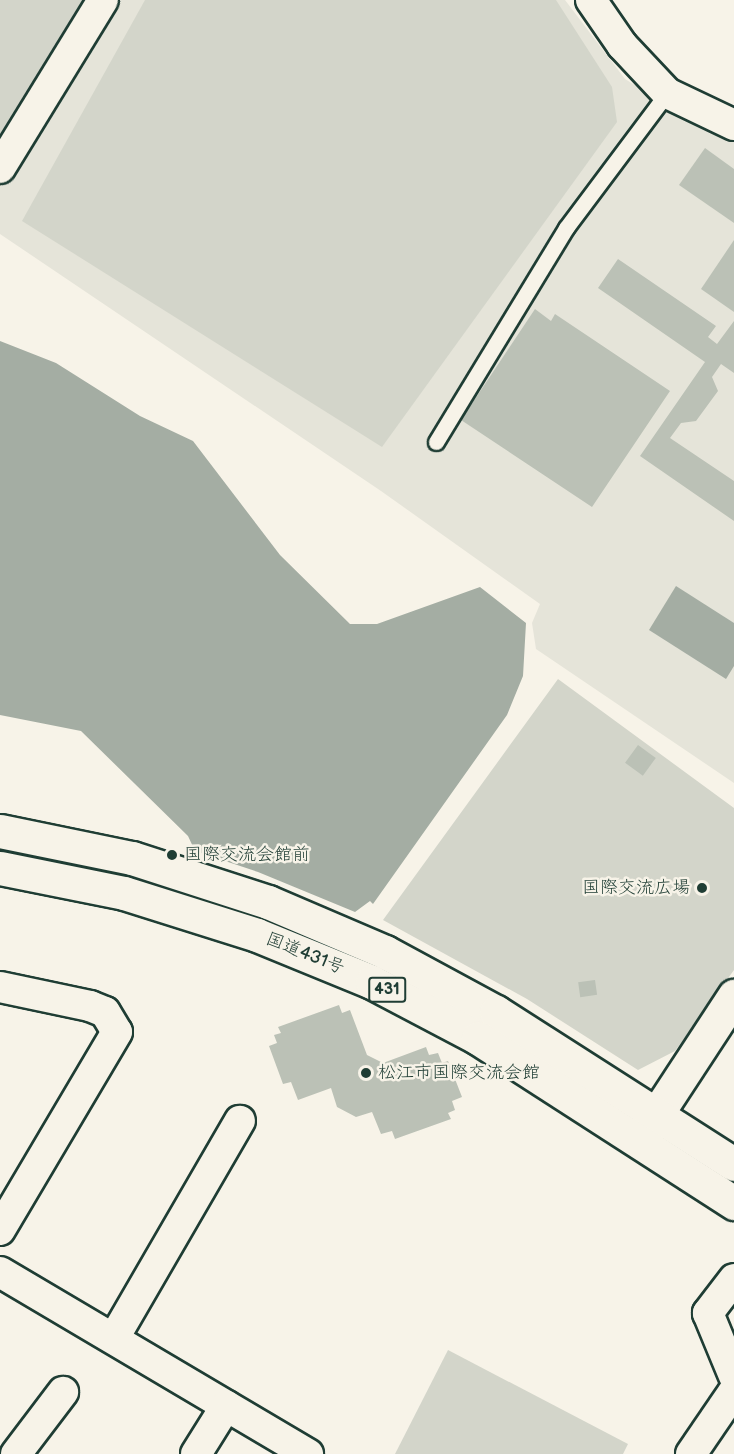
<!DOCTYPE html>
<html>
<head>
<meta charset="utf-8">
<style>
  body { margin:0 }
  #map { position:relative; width:734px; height:1454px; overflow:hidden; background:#f7f3e8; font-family:"Balsamiq Sans","Klee One",sans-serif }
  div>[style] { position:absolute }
  .built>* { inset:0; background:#e5e4d9 }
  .green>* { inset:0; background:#d3d5ca }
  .water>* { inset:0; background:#a4ada3 }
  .building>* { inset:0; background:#bbc1b6; transform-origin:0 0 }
  .roads { filter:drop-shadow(2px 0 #1f3d34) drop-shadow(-2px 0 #1f3d34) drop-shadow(0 2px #1f3d34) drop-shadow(0 -2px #1f3d34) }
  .lane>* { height:15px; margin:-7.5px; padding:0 7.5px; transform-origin:7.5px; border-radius:7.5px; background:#f7f3e8 }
  .street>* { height:30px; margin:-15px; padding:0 15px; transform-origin:15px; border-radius:15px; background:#f7f3e8 }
  .secondary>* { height:33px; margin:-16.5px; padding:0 16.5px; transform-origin:16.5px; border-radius:16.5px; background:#f7f3e8 }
  .highway>* { height:33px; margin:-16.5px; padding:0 16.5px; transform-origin:16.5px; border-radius:16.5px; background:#f7f3e8 }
  .dots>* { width:16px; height:16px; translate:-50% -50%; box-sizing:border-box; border:3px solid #f7f3e8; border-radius:50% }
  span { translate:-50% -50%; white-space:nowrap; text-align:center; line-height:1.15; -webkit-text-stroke:5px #f7f3e8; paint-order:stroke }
  .shield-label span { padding:2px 4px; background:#f7f3e8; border:2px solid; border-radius:4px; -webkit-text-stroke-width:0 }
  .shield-label { font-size:16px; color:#1f3d34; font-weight:700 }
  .poi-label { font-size:18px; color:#1f3d34 }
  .left { translate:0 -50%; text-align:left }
  .right { translate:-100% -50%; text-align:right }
  .street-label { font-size:18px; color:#1f3d34 }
</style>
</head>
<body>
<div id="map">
  <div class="built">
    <div style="clip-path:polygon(112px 0,565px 0,625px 79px,696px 123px,734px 141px,734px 783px,536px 649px,532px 623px,540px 604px,381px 491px,0 234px,0 186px)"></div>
  </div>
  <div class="green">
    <div style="clip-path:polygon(0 0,85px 0,86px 8px,0 143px)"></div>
    <div style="clip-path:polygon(145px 0,556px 0,612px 87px,617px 122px,382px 447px,22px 221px)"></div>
    <div style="clip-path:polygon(558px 679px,734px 808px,734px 970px,675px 1051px,638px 1070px,527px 999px,383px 920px)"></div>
    <div style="clip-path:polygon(448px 1350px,628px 1444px,623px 1454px,395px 1454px)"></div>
  </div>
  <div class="water">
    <div style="clip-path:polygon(0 341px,56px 363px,140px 416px,193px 441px,280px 555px,350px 624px,377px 624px,480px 587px,526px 623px,523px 676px,507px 715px,373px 904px,370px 901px,355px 912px,258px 872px,195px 851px,188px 836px,81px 731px,0 715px)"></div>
    <div style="clip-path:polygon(676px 586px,734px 623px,734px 666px,726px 679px,649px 630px)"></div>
  </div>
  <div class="building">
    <div style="clip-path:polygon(705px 148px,734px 169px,734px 223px,679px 185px)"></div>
    <div style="clip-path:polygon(734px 240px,734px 312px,701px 289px)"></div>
    <div style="clip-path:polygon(618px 259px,716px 326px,708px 337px,717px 344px,734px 321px,734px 373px,721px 364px,712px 377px,718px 391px,696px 421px,681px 423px,670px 438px,734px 481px,734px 521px,640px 456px,705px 362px,598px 288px)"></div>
    <div style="clip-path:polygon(535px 309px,551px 321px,555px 314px,670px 391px,592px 507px,461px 420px)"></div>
    <div style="left:638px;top:745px;width:22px;height:22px;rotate:36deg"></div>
    <div style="left:595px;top:980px;width:15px;height:17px;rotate:82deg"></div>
    <div style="clip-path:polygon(339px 1005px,342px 1013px,350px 1010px,367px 1055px,383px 1063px,426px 1047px,429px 1055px,438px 1053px,442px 1063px,448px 1061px,462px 1097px,452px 1101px,455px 1110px,448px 1113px,451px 1119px,395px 1139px,392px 1131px,381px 1134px,372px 1112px,356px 1117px,337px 1107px,331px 1088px,298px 1100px,291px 1082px,283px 1084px,269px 1046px,277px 1043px,274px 1035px,281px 1033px,278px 1027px)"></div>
  </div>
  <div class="roads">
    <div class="lane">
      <div style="left:436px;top:442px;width:250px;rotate:-58.7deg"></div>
      <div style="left:566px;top:228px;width:169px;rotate:-53.2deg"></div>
    </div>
    <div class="street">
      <div style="left:591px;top:0;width:55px;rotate:55.4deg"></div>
      <div style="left:622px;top:45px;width:66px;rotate:46.8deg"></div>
      <div style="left:667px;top:93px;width:74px;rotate:25.5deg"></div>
      <div style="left:0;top:168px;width:197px;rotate:-58.5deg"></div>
      <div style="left:0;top:987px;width:92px;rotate:11.9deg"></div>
      <div style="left:90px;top:1006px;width:16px;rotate:22deg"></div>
      <div style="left:105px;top:1012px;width:23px;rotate:59deg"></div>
      <div style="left:117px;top:1032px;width:230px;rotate:120.6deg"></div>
      <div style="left:0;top:1272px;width:358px;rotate:30.6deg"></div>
      <div style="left:734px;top:1279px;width:43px;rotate:127.4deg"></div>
      <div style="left:708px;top:1313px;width:68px;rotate:67.6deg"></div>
      <div style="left:114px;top:1338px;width:251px;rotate:-59.9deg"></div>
      <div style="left:16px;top:1454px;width:78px;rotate:-52.8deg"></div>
      <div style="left:196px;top:1454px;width:57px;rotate:-58deg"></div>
      <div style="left:691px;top:1454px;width:76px;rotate:-55.7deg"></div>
    </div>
    <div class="secondary">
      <div style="left:641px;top:1138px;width:170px;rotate:-56.8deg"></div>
    </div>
    <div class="highway">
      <div style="left:0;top:831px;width:135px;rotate:11.6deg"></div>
      <div style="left:132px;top:858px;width:143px;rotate:17.9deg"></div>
      <div style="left:268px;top:902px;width:127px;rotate:23.1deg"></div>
      <div style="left:385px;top:952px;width:126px;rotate:28.4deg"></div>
      <div style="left:496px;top:1012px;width:282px;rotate:32.6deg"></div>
      <div style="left:0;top:868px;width:126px;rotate:11.4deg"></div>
      <div style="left:124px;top:893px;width:139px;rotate:17.5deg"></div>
      <div style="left:257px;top:935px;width:124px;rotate:22.2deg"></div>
      <div style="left:372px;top:982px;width:120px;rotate:27.8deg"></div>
      <div style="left:478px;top:1038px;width:305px;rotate:32.8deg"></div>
    </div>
  </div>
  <div class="dots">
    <div style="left:172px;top:855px;background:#1f3d34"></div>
    <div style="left:702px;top:888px;background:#1f3d34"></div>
    <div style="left:366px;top:1073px;background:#1f3d34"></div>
  </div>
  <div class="shield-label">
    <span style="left:387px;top:990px">431</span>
  </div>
  <div class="poi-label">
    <span class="left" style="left:184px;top:855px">国際交流会館前</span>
    <span class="right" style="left:690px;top:888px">国際交流広場</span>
    <span class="left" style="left:378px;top:1073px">松江市国際交流会館</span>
  </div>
  <div class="street-label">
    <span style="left:305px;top:954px;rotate:22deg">国道431号</span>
  </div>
</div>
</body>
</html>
